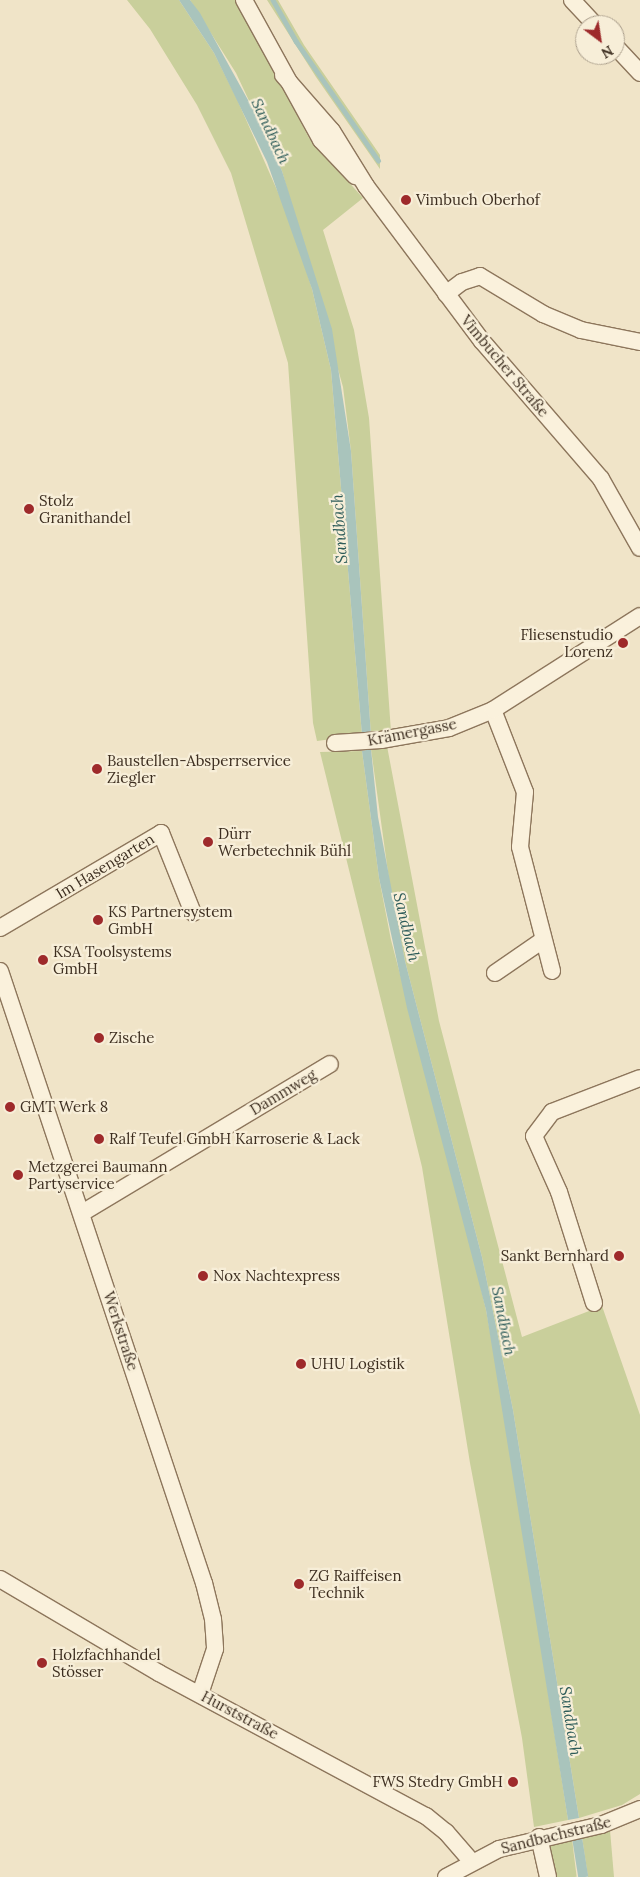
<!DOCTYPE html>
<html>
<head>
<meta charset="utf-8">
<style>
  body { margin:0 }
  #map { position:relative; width:640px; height:1877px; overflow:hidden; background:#f0e4c8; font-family:Lora,serif }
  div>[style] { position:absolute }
  .green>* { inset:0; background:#c9cf9b; transform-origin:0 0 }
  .water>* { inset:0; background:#a9c4bc; transform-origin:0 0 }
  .stream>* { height:4.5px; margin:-2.25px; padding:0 2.25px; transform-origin:2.25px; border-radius:2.25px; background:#a9c4bc }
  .roads { filter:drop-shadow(1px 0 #8d765c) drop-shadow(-1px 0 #8d765c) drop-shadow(0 1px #8d765c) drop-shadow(0 -1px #8d765c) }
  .minor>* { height:16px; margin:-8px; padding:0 8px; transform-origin:8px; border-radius:8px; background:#faf1dc }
  .dots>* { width:14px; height:14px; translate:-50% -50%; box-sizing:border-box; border:2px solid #f7eed8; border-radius:50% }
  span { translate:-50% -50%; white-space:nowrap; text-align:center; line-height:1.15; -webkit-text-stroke:4.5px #f7eed8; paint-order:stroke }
  .poi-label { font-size:15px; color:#3d2e20 }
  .left { translate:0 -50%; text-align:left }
  .right { translate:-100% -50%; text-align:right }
  .street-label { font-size:15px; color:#3d2e20 }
  .water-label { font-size:16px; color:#2f5d5a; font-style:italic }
  .north { position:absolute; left:575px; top:15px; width:50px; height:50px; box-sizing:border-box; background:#f7eed8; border:1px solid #ada18e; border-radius:50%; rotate:149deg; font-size:14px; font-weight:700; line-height:20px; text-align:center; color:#3d2e20 }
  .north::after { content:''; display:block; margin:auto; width:18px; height:22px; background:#9e2a2b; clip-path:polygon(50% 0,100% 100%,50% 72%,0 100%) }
</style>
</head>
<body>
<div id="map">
  <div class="green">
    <div style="clip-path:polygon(127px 0,179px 0,214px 53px,236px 97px,292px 224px,312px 289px,331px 370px,362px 735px,317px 741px,313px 723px,288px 363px,231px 173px,197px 105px,150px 29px)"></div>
    <div style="clip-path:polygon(190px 0,237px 0,309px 138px,363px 198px,323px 230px,354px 330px,369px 418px,391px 732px,371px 735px,351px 451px,343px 387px,282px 171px,236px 73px)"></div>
    <div style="clip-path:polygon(267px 0,278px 0,304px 45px,380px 155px,380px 169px,316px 77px)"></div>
    <div style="clip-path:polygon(387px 746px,439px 1021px,522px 1337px,602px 1306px,640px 1415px,640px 1794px,622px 1805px,579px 1818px,513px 1410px,482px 1257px,405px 961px,391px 894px,371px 749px)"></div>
    <div style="clip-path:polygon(362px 751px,379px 878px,391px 940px,465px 1220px,486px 1310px,503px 1403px,568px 1820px,534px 1827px,522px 1738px,470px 1463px,422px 1167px,320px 752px)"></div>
    <div style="clip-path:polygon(610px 1830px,614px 1877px,588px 1877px,582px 1837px)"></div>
    <div style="left:572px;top:1839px;width:38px;height:23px;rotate:83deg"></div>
  </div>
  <div class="water">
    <div style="clip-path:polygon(179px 0,190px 0,200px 13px,259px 120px,282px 171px,332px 329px,351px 451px,371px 735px,362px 735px,331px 370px,312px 289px,267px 162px,214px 53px)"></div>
    <div style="clip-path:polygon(371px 749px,378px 817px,405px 961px,482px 1257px,513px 1410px,579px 1818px,568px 1820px,486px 1310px,407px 1008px,379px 878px,362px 751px)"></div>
    <div style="left:582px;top:1837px;width:40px;height:10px;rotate:81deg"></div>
  </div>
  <div class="stream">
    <div style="left:273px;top:0;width:47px;rotate:60.7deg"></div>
    <div style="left:296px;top:41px;width:145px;rotate:55.4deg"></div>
  </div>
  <div class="roads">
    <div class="minor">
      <div style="left:244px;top:0;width:160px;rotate:61.2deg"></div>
      <div style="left:321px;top:140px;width:50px;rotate:46.6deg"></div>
      <div style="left:572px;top:0;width:34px;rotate:47deg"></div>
      <div style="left:615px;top:46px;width:37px;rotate:47deg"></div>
      <div style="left:283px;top:75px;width:74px;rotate:48.8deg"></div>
      <div style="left:332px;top:131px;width:65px;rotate:58.3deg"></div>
      <div style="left:366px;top:186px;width:194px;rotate:53.2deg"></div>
      <div style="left:482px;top:341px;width:182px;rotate:49.2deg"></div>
      <div style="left:601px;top:479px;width:79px;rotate:60.5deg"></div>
      <div style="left:446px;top:294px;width:20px;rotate:-37deg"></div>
      <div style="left:462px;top:282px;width:19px;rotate:-18deg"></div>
      <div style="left:480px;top:276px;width:74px;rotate:31.1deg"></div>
      <div style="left:543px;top:314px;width:41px;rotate:22.8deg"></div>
      <div style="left:581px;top:330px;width:60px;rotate:11.5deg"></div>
      <div style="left:493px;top:710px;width:88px;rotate:68.7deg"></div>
      <div style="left:525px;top:792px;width:55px;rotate:95.2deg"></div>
      <div style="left:520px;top:847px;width:128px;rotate:75.5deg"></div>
      <div style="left:335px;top:743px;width:46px;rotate:-3.7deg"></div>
      <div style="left:381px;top:740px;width:69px;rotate:-10deg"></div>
      <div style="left:449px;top:728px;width:48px;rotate:-22.2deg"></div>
      <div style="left:493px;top:710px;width:174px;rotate:-32.6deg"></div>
      <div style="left:0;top:928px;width:187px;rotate:-30.5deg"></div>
      <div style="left:161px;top:833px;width:86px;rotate:68.2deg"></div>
      <div style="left:0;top:971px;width:645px;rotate:71.57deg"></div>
      <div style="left:204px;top:1583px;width:37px;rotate:76deg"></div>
      <div style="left:213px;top:1619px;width:30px;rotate:86deg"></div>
      <div style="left:215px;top:1649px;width:47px;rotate:108.4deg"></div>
      <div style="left:495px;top:973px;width:58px;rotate:-34.5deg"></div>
      <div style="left:82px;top:1213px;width:289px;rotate:-31deg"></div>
      <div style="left:594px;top:1303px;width:116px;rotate:-107.5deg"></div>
      <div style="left:559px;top:1192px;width:61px;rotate:-114.1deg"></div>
      <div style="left:534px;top:1136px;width:30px;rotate:-53deg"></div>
      <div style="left:552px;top:1112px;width:94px;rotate:-21.1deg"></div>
      <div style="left:0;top:1579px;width:185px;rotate:30.6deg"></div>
      <div style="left:159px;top:1673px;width:303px;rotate:28.2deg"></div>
      <div style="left:426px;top:1816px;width:26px;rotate:39deg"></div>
      <div style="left:446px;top:1832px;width:38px;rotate:49deg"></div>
      <div style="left:539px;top:1837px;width:41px;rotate:77.3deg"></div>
      <div style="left:446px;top:1877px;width:60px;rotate:-27.8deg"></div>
      <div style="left:499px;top:1849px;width:105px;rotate:-13.2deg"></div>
      <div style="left:601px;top:1825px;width:42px;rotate:-22.3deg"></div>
    </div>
  </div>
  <div class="dots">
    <div style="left:406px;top:200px;background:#9e2a2b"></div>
    <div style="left:29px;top:509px;background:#9e2a2b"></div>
    <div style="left:623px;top:643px;background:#9e2a2b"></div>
    <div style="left:97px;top:769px;background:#9e2a2b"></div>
    <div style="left:208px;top:842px;background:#9e2a2b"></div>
    <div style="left:98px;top:920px;background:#9e2a2b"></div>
    <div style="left:43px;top:960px;background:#9e2a2b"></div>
    <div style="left:99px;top:1038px;background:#9e2a2b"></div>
    <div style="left:10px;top:1107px;background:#9e2a2b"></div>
    <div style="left:99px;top:1139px;background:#9e2a2b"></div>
    <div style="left:18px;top:1175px;background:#9e2a2b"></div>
    <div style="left:619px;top:1256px;background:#9e2a2b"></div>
    <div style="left:203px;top:1276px;background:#9e2a2b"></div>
    <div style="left:301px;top:1364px;background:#9e2a2b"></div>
    <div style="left:299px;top:1584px;background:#9e2a2b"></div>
    <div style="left:42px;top:1663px;background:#9e2a2b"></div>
    <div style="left:513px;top:1782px;background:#9e2a2b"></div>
  </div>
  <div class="poi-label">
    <span class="left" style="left:416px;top:200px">Vimbuch Oberhof</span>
    <span class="left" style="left:39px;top:509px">Stolz<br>Granithandel</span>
    <span class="right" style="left:613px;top:643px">Fliesenstudio<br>Lorenz</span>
    <span class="left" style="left:107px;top:769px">Baustellen-Absperrservice<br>Ziegler</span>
    <span class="left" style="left:218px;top:842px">Dürr<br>Werbetechnik Bühl</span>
    <span class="left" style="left:108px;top:920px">KS Partnersystem<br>GmbH</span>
    <span class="left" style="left:53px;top:960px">KSA Toolsystems<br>GmbH</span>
    <span class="left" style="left:109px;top:1038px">Zische</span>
    <span class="left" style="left:20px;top:1107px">GMT Werk 8</span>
    <span class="left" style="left:109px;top:1139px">Ralf Teufel GmbH Karroserie &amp; Lack</span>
    <span class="left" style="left:28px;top:1175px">Metzgerei Baumann<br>Partyservice</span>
    <span class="right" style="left:609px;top:1256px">Sankt Bernhard</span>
    <span class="left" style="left:213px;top:1276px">Nox Nachtexpress</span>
    <span class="left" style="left:311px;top:1364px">UHU Logistik</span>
    <span class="left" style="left:309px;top:1584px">ZG Raiffeisen<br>Technik</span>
    <span class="left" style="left:52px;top:1663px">Holzfachhandel<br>Stösser</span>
    <span class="right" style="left:503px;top:1782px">FWS Stedry GmbH</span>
  </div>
  <div class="street-label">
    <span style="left:505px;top:366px;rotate:50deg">Vimbucher Straße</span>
    <span style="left:412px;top:732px;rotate:-11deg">Krämergasse</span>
    <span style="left:105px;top:866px;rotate:-31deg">Im Hasengarten</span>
    <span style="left:283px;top:1092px;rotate:-31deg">Dammweg</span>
    <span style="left:121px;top:1331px;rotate:72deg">Werkstraße</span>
    <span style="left:240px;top:1715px;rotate:28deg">Hurststraße</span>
    <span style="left:556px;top:1835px;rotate:-14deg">Sandbachstraße</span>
  </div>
  <div class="water-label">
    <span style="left:271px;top:131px;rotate:65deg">Sandbach</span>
    <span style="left:339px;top:529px;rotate:-94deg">Sandbach</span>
    <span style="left:407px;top:927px;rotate:77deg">Sandbach</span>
    <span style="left:504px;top:1321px;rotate:79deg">Sandbach</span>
    <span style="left:571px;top:1721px;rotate:81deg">Sandbach</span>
  </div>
  <div class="north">N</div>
</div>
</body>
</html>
